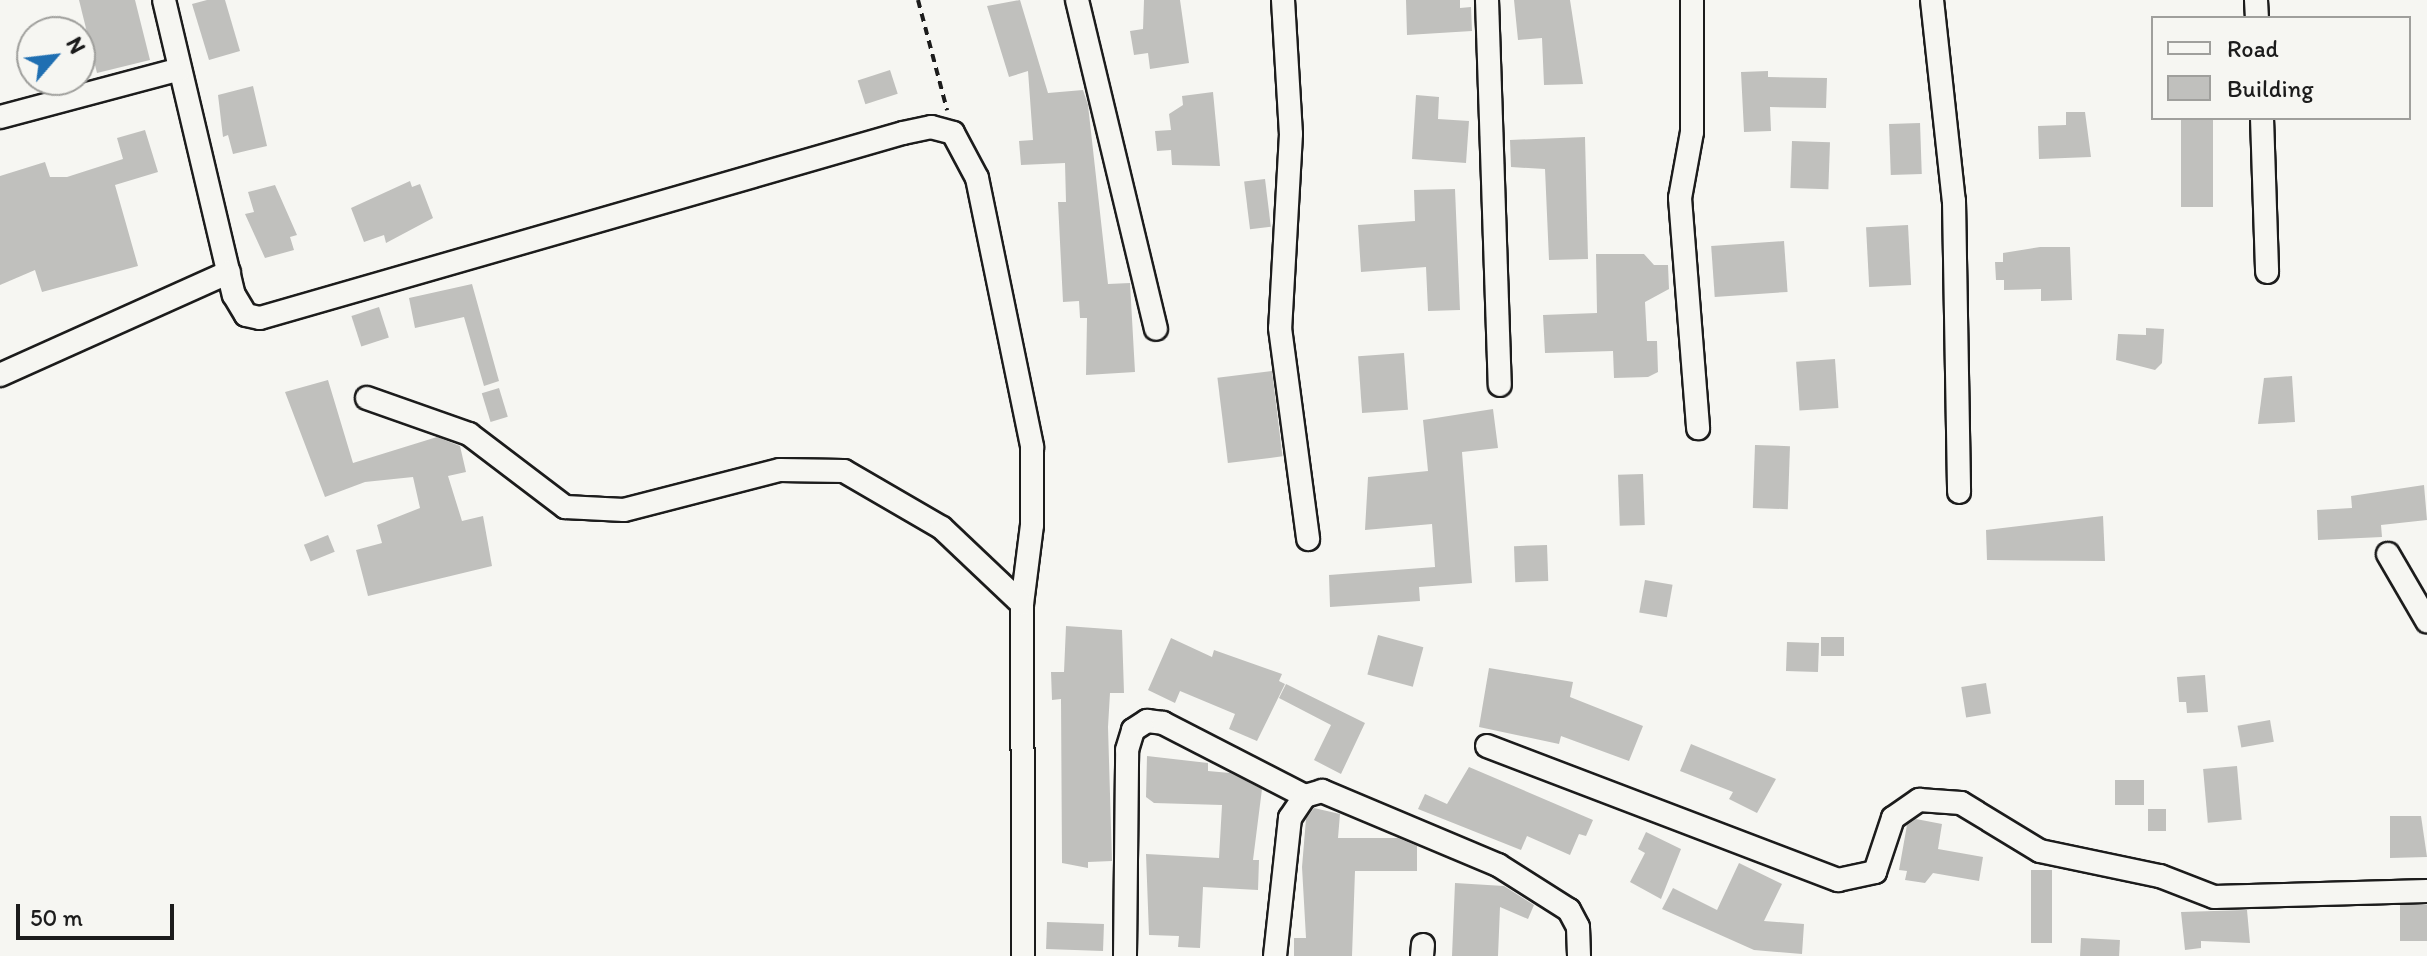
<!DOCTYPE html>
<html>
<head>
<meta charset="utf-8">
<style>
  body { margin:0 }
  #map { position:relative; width:2427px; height:956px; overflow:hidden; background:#f6f6f2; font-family:Itim,sans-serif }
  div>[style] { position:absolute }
  .building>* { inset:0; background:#c0c0bd; transform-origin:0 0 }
  .path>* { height:4px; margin-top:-2px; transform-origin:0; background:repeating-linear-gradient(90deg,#1c1c1c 0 8px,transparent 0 14px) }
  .roads { filter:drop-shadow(2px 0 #1c1c1c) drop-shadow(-2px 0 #1c1c1c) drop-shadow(0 2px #1c1c1c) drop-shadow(0 -2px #1c1c1c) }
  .street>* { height:22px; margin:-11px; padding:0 11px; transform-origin:11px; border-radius:11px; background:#f6f6f2 }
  span { translate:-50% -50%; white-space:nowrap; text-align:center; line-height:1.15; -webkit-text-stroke:8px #f6f6f2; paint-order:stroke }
  .legend { position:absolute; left:2151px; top:16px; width:260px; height:104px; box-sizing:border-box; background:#f6f6f2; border:2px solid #9f9f9c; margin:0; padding:10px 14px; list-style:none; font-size:24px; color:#1c1c1c }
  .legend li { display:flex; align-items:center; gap:16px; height:40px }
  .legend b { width:40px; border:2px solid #9f9f9c }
  .north { position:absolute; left:16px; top:16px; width:80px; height:80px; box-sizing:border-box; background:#f6f6f2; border:2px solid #9f9f9c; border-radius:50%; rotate:62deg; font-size:22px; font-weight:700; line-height:32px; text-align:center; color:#1c1c1c }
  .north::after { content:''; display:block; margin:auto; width:28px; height:36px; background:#1f6fb2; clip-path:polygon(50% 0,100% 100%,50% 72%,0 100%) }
  .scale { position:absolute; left:16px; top:904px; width:158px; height:36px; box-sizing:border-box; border:4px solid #1c1c1c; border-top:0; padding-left:10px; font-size:24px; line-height:28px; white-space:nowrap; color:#1c1c1c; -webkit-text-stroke:6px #f6f6f2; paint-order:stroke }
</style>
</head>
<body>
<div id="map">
  <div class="building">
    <div style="clip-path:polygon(79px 0,135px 0,150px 60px,97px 73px)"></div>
    <div style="clip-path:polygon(207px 0,225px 0,240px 51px,209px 60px,192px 4px)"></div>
    <div style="clip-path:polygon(1020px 0,1048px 93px,1083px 90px,1088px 105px,1108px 284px,1130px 283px,1135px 372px,1086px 375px,1087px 318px,1080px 318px,1079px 301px,1063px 302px,1058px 202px,1066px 202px,1065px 163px,1021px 165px,1019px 141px,1033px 140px,1028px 71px,1009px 77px,987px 6px)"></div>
    <div style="clip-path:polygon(1144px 0,1180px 0,1189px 63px,1150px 69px,1148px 53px,1134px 55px,1130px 31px,1143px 29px)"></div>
    <div style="clip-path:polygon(1406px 0,1460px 0,1460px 8px,1471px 7px,1472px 31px,1407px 35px)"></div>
    <div style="clip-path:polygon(1514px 0,1570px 0,1583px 84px,1544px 85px,1542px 38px,1518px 40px)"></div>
    <div style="left:890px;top:70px;width:25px;height:34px;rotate:72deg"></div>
    <div style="clip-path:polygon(1768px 71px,1768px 77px,1827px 78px,1826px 108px,1770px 107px,1771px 131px,1744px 132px,1741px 72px)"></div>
    <div style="clip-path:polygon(253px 86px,267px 146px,233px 154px,228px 135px,223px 137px,218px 95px)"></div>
    <div style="clip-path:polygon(1213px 92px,1220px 166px,1172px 165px,1171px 150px,1157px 151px,1155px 131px,1171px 130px,1169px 114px,1183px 105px,1182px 96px)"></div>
    <div style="clip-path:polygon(1416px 95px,1439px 97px,1438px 119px,1469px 121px,1466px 163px,1412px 159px)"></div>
    <div style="clip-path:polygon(2066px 112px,2085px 112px,2091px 157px,2039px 159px,2038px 126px,2066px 125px)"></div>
    <div style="left:2181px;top:118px;width:32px;height:89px"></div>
    <div style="left:1920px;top:123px;width:51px;height:31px;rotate:88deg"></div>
    <div style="clip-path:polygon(145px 130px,158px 172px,115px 185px,138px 266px,42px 292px,35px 270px,0 285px,0 176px,45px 162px,50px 177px,67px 177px,123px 159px,117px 138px)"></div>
    <div style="clip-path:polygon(1585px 137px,1588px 259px,1549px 260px,1545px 169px,1511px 167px,1510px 140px)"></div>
    <div style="left:1792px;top:141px;width:38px;height:47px;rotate:2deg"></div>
    <div style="left:1265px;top:179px;width:48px;height:21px;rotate:83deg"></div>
    <div style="clip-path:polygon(410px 181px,412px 187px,420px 184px,433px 218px,386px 243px,384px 235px,364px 242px,351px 208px)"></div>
    <div style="clip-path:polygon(275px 185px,297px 235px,290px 237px,294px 250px,265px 258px,245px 214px,254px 212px,248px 192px)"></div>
    <div style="clip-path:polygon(1455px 189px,1460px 310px,1428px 311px,1426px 267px,1361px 272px,1358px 225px,1415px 221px,1414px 190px)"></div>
    <div style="left:1908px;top:225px;width:60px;height:42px;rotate:87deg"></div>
    <div style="left:1784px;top:241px;width:51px;height:73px;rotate:86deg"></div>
    <div style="clip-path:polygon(2040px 247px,2070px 247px,2072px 300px,2041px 301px,2041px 289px,2004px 290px,2004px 280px,1996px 280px,1995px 262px,2003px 262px,2003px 253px)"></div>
    <div style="clip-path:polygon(1596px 254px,1644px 254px,1654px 265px,1668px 265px,1669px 289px,1645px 302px,1647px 341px,1657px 341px,1658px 372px,1648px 377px,1614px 378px,1613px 351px,1545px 353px,1543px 315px,1597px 313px)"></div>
    <div style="clip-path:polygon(472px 284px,499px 381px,484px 386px,464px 317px,415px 328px,409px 298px)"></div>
    <div style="left:379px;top:307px;width:32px;height:29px;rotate:72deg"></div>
    <div style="clip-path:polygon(2146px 328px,2164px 329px,2162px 363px,2155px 370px,2116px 360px,2118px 334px,2146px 335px)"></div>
    <div style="left:1404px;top:353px;width:57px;height:46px;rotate:86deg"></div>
    <div style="left:1835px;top:359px;width:49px;height:39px;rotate:86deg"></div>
    <div style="left:1272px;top:371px;width:86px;height:55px;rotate:83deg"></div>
    <div style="clip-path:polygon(2292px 376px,2295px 422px,2258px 424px,2264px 378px)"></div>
    <div style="clip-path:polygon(328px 380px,353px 463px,437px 437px,460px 446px,466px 472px,448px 476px,462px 521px,483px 516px,492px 566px,368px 596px,356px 550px,382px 543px,377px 525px,420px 508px,413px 477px,365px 482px,325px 497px,285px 392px)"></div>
    <div style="left:499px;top:388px;width:30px;height:18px;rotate:73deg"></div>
    <div style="clip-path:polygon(1493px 409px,1498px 448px,1462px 452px,1472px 583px,1419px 587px,1420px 601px,1330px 607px,1329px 575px,1435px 567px,1432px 524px,1365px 530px,1368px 477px,1428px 471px,1423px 420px)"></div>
    <div style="left:1755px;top:445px;width:35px;height:63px;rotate:2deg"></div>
    <div style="left:1643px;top:474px;width:51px;height:25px;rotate:88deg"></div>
    <div style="clip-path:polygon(2424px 485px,2427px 520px,2381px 525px,2382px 537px,2318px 540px,2317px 510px,2352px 508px,2351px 496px)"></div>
    <div style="clip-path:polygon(2103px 516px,2105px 561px,1987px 560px,1986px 530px)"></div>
    <div style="left:328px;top:535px;width:18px;height:26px;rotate:68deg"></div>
    <div style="left:1547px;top:545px;width:36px;height:33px;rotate:88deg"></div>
    <div style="left:1645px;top:580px;width:28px;height:33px;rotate:10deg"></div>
    <div style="clip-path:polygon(1066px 626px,1122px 630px,1124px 693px,1110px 693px,1108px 727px,1112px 861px,1088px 862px,1088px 868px,1062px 863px,1061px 699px,1052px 700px,1051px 672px,1064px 672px)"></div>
    <div style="left:1378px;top:635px;width:47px;height:41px;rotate:15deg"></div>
    <div style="left:1821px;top:637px;width:23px;height:19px"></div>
    <div style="clip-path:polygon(1171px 638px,1212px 657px,1214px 650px,1282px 674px,1279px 681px,1285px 684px,1257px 741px,1229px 729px,1235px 714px,1180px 691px,1175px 703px,1148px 690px)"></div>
    <div style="left:1787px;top:642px;width:32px;height:29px;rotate:2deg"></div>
    <div style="clip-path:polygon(1489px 668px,1573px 682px,1570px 697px,1643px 726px,1629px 761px,1561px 736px,1559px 744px,1479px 727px)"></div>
    <div style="clip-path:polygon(2205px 675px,2208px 712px,2187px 713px,2186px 702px,2179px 702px,2177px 677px)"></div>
    <div style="left:1986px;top:683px;width:31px;height:25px;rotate:81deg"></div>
    <div style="clip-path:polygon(1286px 684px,1365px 723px,1341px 774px,1314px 760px,1331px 725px,1279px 698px)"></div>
    <div style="left:2270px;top:720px;width:22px;height:33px;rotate:80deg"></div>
    <div style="clip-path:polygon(1691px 744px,1776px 779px,1757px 813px,1729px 799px,1733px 792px,1680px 771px)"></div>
    <div style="clip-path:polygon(1147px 756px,1208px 763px,1208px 771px,1230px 773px,1262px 789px,1253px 860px,1259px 860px,1258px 890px,1203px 887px,1200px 948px,1178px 947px,1179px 936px,1149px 935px,1146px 854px,1219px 858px,1222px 805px,1154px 803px,1146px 797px)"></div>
    <div style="left:2237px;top:766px;width:54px;height:34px;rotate:85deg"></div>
    <div style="clip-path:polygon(1469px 767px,1593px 820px,1586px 836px,1579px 834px,1570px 855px,1527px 836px,1521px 850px,1418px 809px,1425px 794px,1447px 804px)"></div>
    <div style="left:2144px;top:780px;width:25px;height:29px;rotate:90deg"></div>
    <div style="clip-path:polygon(1314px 808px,1340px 814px,1338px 838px,1398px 838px,1417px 846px,1417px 871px,1355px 871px,1352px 956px,1294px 956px,1294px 938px,1306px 938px,1302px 867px,1306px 819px)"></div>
    <div style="left:2166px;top:809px;width:22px;height:18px;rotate:90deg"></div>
    <div style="clip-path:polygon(2390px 816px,2421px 816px,2427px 857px,2390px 858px)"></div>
    <div style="clip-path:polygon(1916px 819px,1942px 824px,1938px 849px,1983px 857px,1979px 881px,1933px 873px,1925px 883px,1905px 880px,1907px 871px,1899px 870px,1907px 825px)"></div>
    <div style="clip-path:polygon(1646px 832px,1681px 849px,1661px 899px,1630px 882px,1645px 853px,1638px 849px)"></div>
    <div style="clip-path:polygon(1739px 863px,1782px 884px,1764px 921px,1804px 924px,1802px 954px,1754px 950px,1662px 909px,1673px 888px,1717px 910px)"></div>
    <div style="left:2031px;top:870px;width:21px;height:73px"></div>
    <div style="clip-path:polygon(1455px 883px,1504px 886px,1534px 905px,1528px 919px,1500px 907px,1498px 956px,1452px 956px)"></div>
    <div style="left:2427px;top:905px;width:36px;height:27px;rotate:90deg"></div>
    <div style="clip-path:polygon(2247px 910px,2250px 943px,2201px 941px,2201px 948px,2185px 950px,2181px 912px)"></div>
    <div style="left:1047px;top:922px;width:57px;height:27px;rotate:2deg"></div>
    <div style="left:2081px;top:938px;width:39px;height:18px;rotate:3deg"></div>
  </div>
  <div class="path">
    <div style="left:918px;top:0;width:114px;rotate:75.2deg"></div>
  </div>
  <div class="roads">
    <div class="street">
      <div style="left:164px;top:0;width:303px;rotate:76.7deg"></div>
      <div style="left:234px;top:295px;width:23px;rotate:59deg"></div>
      <div style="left:246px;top:315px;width:14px;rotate:12deg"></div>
      <div style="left:260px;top:318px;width:669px;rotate:-16.05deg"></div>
      <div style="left:903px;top:133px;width:29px;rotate:-12deg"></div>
      <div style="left:931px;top:127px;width:23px;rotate:15deg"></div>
      <div style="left:953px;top:133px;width:51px;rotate:61.9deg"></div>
      <div style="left:977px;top:178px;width:275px;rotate:78.4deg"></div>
      <div style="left:1032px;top:447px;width:78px;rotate:90deg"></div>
      <div style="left:1032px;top:525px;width:80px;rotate:97.2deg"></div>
      <div style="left:1022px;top:604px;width:352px;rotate:89.8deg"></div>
      <div style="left:1077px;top:0;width:338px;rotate:76.5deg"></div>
      <div style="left:1283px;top:0;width:134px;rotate:86.6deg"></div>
      <div style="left:1291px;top:134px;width:194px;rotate:93.2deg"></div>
      <div style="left:1280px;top:328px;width:213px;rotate:82.4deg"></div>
      <div style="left:1487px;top:0;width:385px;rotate:88.1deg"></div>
      <div style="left:1692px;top:0;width:132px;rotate:90deg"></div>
      <div style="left:1692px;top:132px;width:67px;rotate:100.3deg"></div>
      <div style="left:1680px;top:198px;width:231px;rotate:85.5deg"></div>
      <div style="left:1932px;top:0;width:202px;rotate:83.8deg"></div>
      <div style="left:1954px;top:201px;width:291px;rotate:89deg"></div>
      <div style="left:2256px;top:0;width:18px;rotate:87deg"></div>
      <div style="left:0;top:117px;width:186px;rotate:-14.9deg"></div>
      <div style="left:2262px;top:118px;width:154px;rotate:88.1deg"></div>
      <div style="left:0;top:375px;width:251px;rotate:-24.2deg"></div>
      <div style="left:367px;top:398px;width:108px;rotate:19.4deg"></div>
      <div style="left:469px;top:434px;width:121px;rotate:37.2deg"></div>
      <div style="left:565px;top:507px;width:59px;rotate:2.9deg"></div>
      <div style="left:624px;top:510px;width:161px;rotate:-14.4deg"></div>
      <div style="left:780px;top:470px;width:64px;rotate:0.9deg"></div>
      <div style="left:844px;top:471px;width:113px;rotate:30.2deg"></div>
      <div style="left:942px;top:528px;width:110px;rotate:43.5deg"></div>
      <div style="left:2388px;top:554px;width:78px;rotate:59.8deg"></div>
      <div style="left:1487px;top:746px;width:376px;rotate:20.9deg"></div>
      <div style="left:1838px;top:880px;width:38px;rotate:-12deg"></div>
      <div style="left:1875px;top:872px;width:57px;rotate:-71.6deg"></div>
      <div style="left:1893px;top:818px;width:32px;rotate:-35deg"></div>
      <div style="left:1919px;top:800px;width:42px;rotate:4.1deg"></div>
      <div style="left:1961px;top:803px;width:92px;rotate:31.3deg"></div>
      <div style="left:2040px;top:851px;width:123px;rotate:11.8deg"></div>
      <div style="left:2160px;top:876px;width:58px;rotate:21.3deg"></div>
      <div style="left:2214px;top:897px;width:213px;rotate:-1.6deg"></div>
      <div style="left:1125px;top:956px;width:206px;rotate:-89.4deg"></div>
      <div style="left:1127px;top:750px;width:21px;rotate:-73deg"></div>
      <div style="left:1133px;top:730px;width:17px;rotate:-33deg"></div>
      <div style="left:1147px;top:721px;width:16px;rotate:7deg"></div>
      <div style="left:1163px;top:723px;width:160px;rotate:27.2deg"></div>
      <div style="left:1275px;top:956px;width:139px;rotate:-83.8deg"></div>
      <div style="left:1290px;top:818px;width:27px;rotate:-56deg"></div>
      <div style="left:1305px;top:796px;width:18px;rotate:-16deg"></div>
      <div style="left:1322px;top:791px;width:191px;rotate:22.8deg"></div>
      <div style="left:1498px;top:865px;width:84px;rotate:32.4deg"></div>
      <div style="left:1569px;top:910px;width:19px;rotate:62deg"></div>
      <div style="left:1578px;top:927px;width:29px;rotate:88deg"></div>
      <div style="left:1422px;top:956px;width:11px;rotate:-85deg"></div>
    </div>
  </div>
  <ul class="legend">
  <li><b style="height:10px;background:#f6f6f2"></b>Road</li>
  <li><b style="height:22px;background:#c0c0bd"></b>Building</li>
  </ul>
  <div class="north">N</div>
  <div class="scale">50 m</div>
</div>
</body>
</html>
